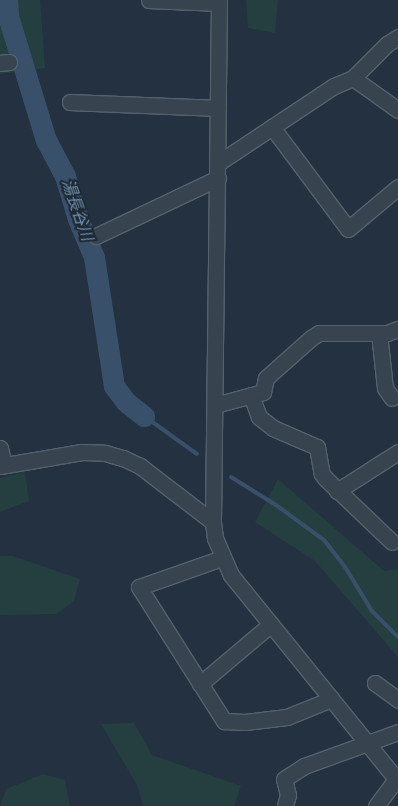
<!DOCTYPE html>
<html>
<head>
<meta charset="utf-8">
<style>
  body { margin:0 }
  #map { position:relative; width:398px; height:806px; overflow:hidden; background:#233140; font-family:"Alegreya Sans","Noto Sans JP",sans-serif }
  div>[style] { position:absolute }
  .green>* { inset:0; background:#253f41 }
  .stream>* { height:4px; margin:-2px; padding:0 2px; transform-origin:2px; border-radius:2px; background:#38506a }
  .river>* { height:21px; margin:-10.5px; padding:0 10.5px; transform-origin:10.5px; border-radius:10.5px; background:#38506a }
  .roads { filter:drop-shadow(1px 0 #55616d) drop-shadow(-1px 0 #55616d) drop-shadow(0 1px #55616d) drop-shadow(0 -1px #55616d) }
  .minor>* { height:15px; margin:-7.5px; padding:0 7.5px; transform-origin:7.5px; border-radius:7.5px; background:#37434f }
  span { translate:-50% -50%; white-space:nowrap; text-align:center; line-height:1.15; -webkit-text-stroke:4px #1c2834; paint-order:stroke }
  .water-label { font-size:16px; color:#7291af; font-style:italic }
</style>
</head>
<body>
<div id="map">
  <div class="green">
    <div style="clip-path:polygon(0 0,40px 0,45px 68px,0 74px)"></div>
    <div style="clip-path:polygon(246px 0,278px 0,275px 33px,248px 28px)"></div>
    <div style="clip-path:polygon(25px 472px,29px 501px,0 512px,0 478px)"></div>
    <div style="clip-path:polygon(278px 479px,384px 571px,398px 569px,398px 657px,315px 561px,255px 522px)"></div>
    <div style="clip-path:polygon(0 556px,13px 556px,80px 579px,74px 601px,57px 614px,0 615px)"></div>
    <div style="clip-path:polygon(134px 723px,152px 755px,241px 786px,234px 806px,143px 806px,137px 785px,101px 724px)"></div>
    <div style="clip-path:polygon(43px 774px,65px 780px,70px 806px,0 806px,6px 789px)"></div>
  </div>
  <div class="stream">
    <div style="left:144px;top:416px;width:65px;rotate:35.6deg"></div>
    <div style="left:231px;top:477px;width:53px;rotate:31.9deg"></div>
    <div style="left:276px;top:505px;width:59px;rotate:36.1deg"></div>
    <div style="left:324px;top:540px;width:34px;rotate:52deg"></div>
    <div style="left:345px;top:567px;width:52px;rotate:58.5deg"></div>
    <div style="left:372px;top:611px;width:37px;rotate:45deg"></div>
  </div>
  <div class="river">
    <div style="left:7px;top:0;width:16px;rotate:86deg"></div>
    <div style="left:8px;top:16px;width:130px;rotate:73deg"></div>
    <div style="left:46px;top:140px;width:41px;rotate:62.2deg"></div>
    <div style="left:65px;top:176px;width:45px;rotate:73.2deg"></div>
    <div style="left:78px;top:219px;width:41px;rotate:67.2deg"></div>
    <div style="left:94px;top:257px;width:131px;rotate:81.2deg"></div>
    <div style="left:114px;top:386px;width:20px;rotate:53deg"></div>
    <div style="left:126px;top:402px;width:23px;rotate:38deg"></div>
  </div>
  <div class="roads">
    <div class="minor">
      <div style="left:149px;top:0;width:70px;rotate:2.5deg"></div>
      <div style="left:219px;top:0;width:522px;rotate:90.66deg"></div>
      <div style="left:213px;top:522px;width:16px;rotate:83deg"></div>
      <div style="left:215px;top:538px;width:40px;rotate:66.6deg"></div>
      <div style="left:231px;top:575px;width:265px;rotate:51deg"></div>
      <div style="left:0;top:63px;width:9px;rotate:-6deg"></div>
      <div style="left:353px;top:78px;width:48px;rotate:-45deg"></div>
      <div style="left:387px;top:44px;width:13px;rotate:-32deg"></div>
      <div style="left:70px;top:102px;width:148px;rotate:2.3deg"></div>
      <div style="left:272px;top:127px;width:127px;rotate:53.3deg"></div>
      <div style="left:348px;top:229px;width:65px;rotate:-40deg"></div>
      <div style="left:218px;top:163px;width:139px;rotate:-33.6deg"></div>
      <div style="left:334px;top:86px;width:21px;rotate:-23deg"></div>
      <div style="left:353px;top:78px;width:55px;rotate:35.4deg"></div>
      <div style="left:96px;top:236px;width:135px;rotate:-25.4deg"></div>
      <div style="left:379px;top:333px;width:55px;rotate:83.8deg"></div>
      <div style="left:385px;top:388px;width:12px;rotate:55deg"></div>
      <div style="left:251px;top:395px;width:23px;rotate:70deg"></div>
      <div style="left:259px;top:417px;width:18px;rotate:38deg"></div>
      <div style="left:273px;top:428px;width:48px;rotate:23.4deg"></div>
      <div style="left:317px;top:447px;width:27px;rotate:80deg"></div>
      <div style="left:322px;top:474px;width:6px;rotate:51deg"></div>
      <div style="left:326px;top:479px;width:91px;rotate:43.7deg"></div>
      <div style="left:215px;top:405px;width:50px;rotate:-15.2deg"></div>
      <div style="left:263px;top:392px;width:14px;rotate:-78deg"></div>
      <div style="left:266px;top:378px;width:60px;rotate:-41.6deg"></div>
      <div style="left:311px;top:338px;width:9px;rotate:-32deg"></div>
      <div style="left:319px;top:333px;width:68px"></div>
      <div style="left:387px;top:333px;width:12px;rotate:-20deg"></div>
      <div style="left:0;top:448px;width:17px;rotate:77deg"></div>
      <div style="left:0;top:466px;width:83px;rotate:-9.7deg"></div>
      <div style="left:82px;top:452px;width:23px;rotate:2deg"></div>
      <div style="left:105px;top:453px;width:19px;rotate:16deg"></div>
      <div style="left:123px;top:458px;width:19px;rotate:25deg"></div>
      <div style="left:140px;top:466px;width:92px;rotate:37.5deg"></div>
      <div style="left:337px;top:491px;width:72px;rotate:-32.6deg"></div>
      <div style="left:222px;top:558px;width:88px;rotate:160.7deg"></div>
      <div style="left:139px;top:587px;width:159px;rotate:57.6deg"></div>
      <div style="left:224px;top:721px;width:21px;rotate:3deg"></div>
      <div style="left:245px;top:722px;width:42px;rotate:-6.8deg"></div>
      <div style="left:287px;top:717px;width:48px;rotate:-22.2deg"></div>
      <div style="left:375px;top:683px;width:29px;rotate:36deg"></div>
      <div style="left:200px;top:684px;width:93px;rotate:-40.2deg"></div>
      <div style="left:285px;top:806px;width:11px;rotate:-75deg"></div>
      <div style="left:288px;top:795px;width:16px;rotate:-104deg"></div>
      <div style="left:284px;top:779px;width:24px;rotate:-33deg"></div>
      <div style="left:304px;top:766px;width:100px;rotate:-19.9deg"></div>
      <div style="left:376px;top:806px;width:34px;rotate:-53deg"></div>
    </div>
  </div>
  <div class="water-label">
    <span style="left:77px;top:210px;rotate:71deg">湯長谷川</span>
  </div>
</div>
</body>
</html>
